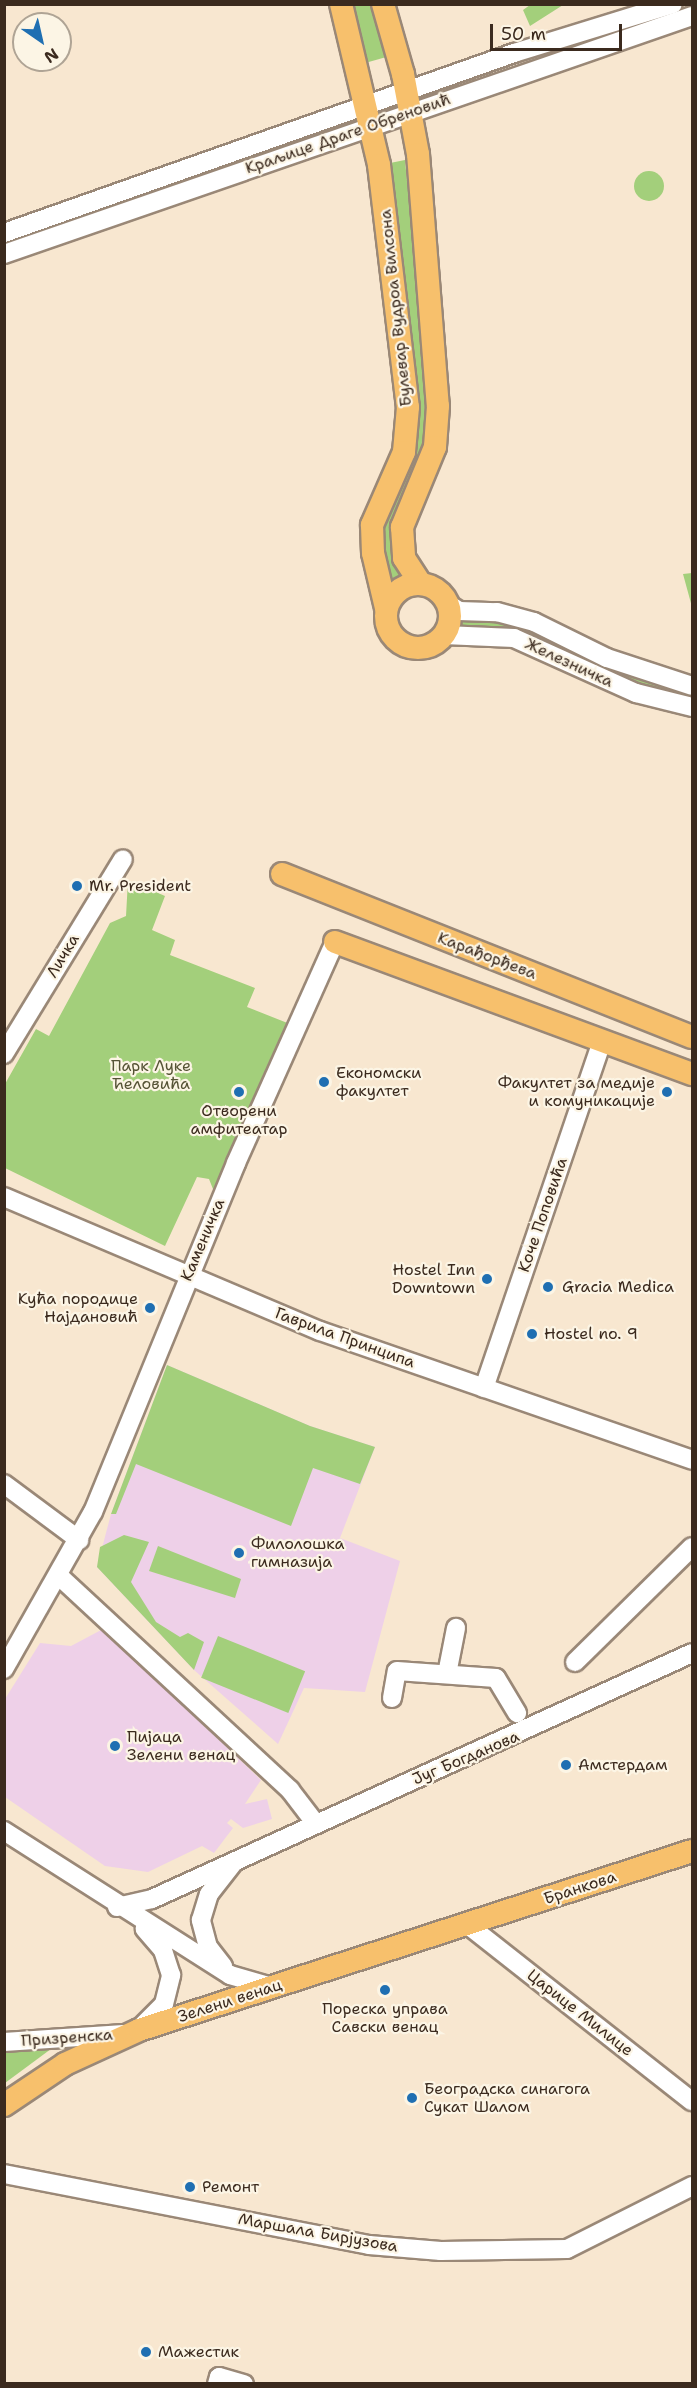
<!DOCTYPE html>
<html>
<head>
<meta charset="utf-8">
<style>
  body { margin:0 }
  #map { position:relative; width:697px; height:2388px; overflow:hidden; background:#f8e7d0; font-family:"Shantell Sans",sans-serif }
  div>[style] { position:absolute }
  .built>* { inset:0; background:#eed0e8 }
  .green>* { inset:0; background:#a3cf7b; transform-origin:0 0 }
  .round { border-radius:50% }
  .roads { filter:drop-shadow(2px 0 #9a8877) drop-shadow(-2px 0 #9a8877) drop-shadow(0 2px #9a8877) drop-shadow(0 -2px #9a8877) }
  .minor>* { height:18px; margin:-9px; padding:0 9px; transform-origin:9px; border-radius:9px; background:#fff }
  .major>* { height:22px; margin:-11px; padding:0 11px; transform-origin:11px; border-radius:11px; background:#f7c06c }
  .major>.ring { margin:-11px; padding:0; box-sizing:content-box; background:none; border:22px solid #f7c06c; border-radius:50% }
  .dots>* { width:16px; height:16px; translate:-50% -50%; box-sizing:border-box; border:3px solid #fcf5e5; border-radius:50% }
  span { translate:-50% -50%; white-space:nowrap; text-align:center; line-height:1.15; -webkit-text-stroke:4.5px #fcf5e5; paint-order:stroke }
  .street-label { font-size:16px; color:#3b2a1e }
  .poi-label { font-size:16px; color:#3b2a1e }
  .left { translate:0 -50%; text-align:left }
  .right { translate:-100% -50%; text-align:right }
  .park-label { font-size:16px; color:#555335 }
  .frame { position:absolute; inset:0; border:6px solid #3b2a1e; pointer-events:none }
  .north { position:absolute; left:12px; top:12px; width:60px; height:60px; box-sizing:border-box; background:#fcf5e5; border:2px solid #afa495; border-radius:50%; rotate:146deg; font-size:16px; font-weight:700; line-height:24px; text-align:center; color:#3b2a1e }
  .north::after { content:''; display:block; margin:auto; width:21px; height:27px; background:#1f6fb2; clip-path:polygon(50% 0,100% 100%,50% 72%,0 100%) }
  .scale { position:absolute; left:490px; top:24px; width:132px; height:27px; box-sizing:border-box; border:3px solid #3b2a1e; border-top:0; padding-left:8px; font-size:18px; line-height:21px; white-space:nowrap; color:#3b2a1e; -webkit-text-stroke:4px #fcf5e5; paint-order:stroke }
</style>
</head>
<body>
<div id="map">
  <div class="built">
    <div style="clip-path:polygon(167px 1365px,310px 1426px,375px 1447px,340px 1538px,400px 1561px,365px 1692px,304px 1688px,278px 1744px,194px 1670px,97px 1567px,111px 1514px)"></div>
    <div style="clip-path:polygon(103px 1629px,261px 1780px,245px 1804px,267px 1799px,272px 1819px,243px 1828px,231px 1819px,227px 1823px,233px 1828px,214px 1853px,202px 1846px,148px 1872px,105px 1866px,5px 1797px,5px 1699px,40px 1643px,71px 1646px)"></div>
  </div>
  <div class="green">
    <div style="clip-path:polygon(341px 5px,383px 5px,397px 54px,358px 65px)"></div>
    <div style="clip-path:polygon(530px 5px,530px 4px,563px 5px,530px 26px,523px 10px)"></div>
    <div style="clip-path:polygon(405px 160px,432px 437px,404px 503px,409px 581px,391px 587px,379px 532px,405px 467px,390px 163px)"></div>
    <div class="round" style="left:634px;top:171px;width:30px;height:30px"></div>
    <div style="clip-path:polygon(692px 573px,692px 607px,683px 574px)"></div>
    <div style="clip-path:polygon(462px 621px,520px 624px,692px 691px,692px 701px,607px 674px,526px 633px,462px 625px)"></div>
    <div style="clip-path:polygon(128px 880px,165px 896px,152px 930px,175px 940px,170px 955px,255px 988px,247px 1007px,295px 1026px,215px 1194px,209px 1179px,197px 1177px,165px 1246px,5px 1168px,5px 1084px,36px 1029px,49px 1036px,110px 923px,126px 916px)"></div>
    <div style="clip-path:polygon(167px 1365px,310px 1426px,375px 1447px,360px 1484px,313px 1468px,291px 1526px,136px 1464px,116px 1514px,111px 1514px)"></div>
    <div style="clip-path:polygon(124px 1535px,149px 1542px,131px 1582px,156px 1622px,180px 1637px,188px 1633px,204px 1642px,194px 1670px,97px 1567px,100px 1547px)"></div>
    <div style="clip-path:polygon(158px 1546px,241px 1579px,235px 1598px,149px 1571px)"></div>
    <div style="left:218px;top:1636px;width:94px;height:45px;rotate:22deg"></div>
    <div style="clip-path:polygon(55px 2046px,5px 2083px,4px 2052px)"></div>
  </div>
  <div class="roads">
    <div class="minor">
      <div style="left:4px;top:233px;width:541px;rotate:-19.44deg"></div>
      <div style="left:514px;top:53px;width:166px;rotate:-17.1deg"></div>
      <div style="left:4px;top:254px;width:728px;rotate:-19.08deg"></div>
      <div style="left:448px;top:604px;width:13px;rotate:32deg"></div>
      <div style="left:459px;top:611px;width:38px;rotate:2deg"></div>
      <div style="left:497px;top:612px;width:38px;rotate:15deg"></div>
      <div style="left:534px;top:622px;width:81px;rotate:26.3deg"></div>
      <div style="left:607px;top:658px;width:89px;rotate:18.2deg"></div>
      <div style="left:444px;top:635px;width:70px;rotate:2.5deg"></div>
      <div style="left:514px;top:638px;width:134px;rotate:24.3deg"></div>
      <div style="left:636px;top:693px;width:58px;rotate:14deg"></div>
      <div style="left:4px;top:1054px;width:228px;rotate:-58.6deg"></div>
      <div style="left:4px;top:1197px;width:343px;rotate:23deg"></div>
      <div style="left:320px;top:1331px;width:394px;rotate:19.1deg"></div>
      <div style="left:484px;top:1388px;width:366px;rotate:-71.2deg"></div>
      <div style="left:4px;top:1484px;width:94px;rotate:36.7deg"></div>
      <div style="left:59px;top:1576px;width:315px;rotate:42.8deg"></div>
      <div style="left:290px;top:1790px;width:43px;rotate:52.6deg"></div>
      <div style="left:575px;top:1662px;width:164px;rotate:-44.5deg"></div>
      <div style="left:4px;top:1669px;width:180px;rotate:-60.5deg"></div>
      <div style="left:93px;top:1512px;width:377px;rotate:-67.7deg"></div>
      <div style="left:236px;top:1163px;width:242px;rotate:-65.9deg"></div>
      <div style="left:447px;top:1674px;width:47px;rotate:-78.9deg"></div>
      <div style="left:392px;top:1698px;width:27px;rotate:-80deg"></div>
      <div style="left:397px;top:1671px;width:99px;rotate:4deg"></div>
      <div style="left:496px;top:1678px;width:41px;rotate:59deg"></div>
      <div style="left:4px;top:1831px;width:268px;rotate:32.5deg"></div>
      <div style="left:230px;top:1975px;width:44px;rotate:15.9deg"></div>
      <div style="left:117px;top:1907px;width:36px;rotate:-13deg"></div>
      <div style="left:152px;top:1899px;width:593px;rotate:-24.49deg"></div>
      <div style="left:468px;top:1925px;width:285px;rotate:38.2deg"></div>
      <div style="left:223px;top:1966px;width:24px;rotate:-128deg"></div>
      <div style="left:208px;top:1947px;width:28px;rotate:-105deg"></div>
      <div style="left:201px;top:1920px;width:27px;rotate:-73deg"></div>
      <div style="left:209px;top:1894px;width:39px;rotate:-52deg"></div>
      <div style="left:139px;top:2029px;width:35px;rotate:-45deg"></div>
      <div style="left:164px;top:2004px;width:30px;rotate:-76deg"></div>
      <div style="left:171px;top:1975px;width:26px;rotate:-108deg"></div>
      <div style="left:163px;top:1950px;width:28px;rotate:-131deg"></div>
      <div style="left:4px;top:2042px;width:120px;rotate:-3.8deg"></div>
      <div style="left:4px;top:2174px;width:372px;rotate:11deg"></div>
      <div style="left:369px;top:2245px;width:72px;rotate:4.8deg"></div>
      <div style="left:441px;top:2251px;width:126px;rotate:-0.9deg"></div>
      <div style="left:567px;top:2249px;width:140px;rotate:-26.7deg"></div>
      <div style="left:217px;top:2384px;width:7px;rotate:-74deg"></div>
      <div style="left:219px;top:2377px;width:26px;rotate:16deg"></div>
    </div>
    <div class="major">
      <div style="left:341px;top:4px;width:165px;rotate:76.7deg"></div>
      <div style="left:379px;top:165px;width:244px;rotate:83.2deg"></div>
      <div style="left:408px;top:407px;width:45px;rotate:95.1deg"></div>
      <div style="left:404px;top:452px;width:80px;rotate:113.7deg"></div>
      <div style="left:372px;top:525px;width:28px;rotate:88deg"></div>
      <div style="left:373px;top:553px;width:57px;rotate:76.7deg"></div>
      <div style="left:383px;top:4px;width:73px;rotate:74.1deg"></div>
      <div style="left:403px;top:74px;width:81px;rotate:79.4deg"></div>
      <div style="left:418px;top:154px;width:253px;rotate:85.5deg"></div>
      <div style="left:438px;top:406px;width:41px;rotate:94.2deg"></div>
      <div style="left:435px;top:447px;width:87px;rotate:112.4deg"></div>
      <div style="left:402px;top:527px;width:31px;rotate:86deg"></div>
      <div style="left:404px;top:558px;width:30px;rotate:57deg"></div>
      <div class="ring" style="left:386px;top:584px;width:42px;height:42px"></div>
      <div style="left:282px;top:874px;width:441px;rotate:21.7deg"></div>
      <div style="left:335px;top:942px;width:381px;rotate:20.3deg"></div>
      <div style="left:4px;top:2105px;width:73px;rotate:-33.9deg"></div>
      <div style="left:65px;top:2064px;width:81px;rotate:-24.7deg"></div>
      <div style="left:139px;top:2030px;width:581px;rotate:-17.94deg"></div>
    </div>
  </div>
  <div class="dots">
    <div style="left:77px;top:886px;background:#1f6fb2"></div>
    <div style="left:324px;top:1082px;background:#1f6fb2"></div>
    <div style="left:239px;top:1092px;background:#1f6fb2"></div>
    <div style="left:667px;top:1092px;background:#1f6fb2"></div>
    <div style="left:487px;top:1279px;background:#1f6fb2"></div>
    <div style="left:548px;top:1287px;background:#1f6fb2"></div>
    <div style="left:150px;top:1308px;background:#1f6fb2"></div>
    <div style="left:532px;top:1334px;background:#1f6fb2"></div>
    <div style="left:239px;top:1553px;background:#1f6fb2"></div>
    <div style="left:115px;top:1746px;background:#1f6fb2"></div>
    <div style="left:566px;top:1765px;background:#1f6fb2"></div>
    <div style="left:385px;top:1990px;background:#1f6fb2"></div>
    <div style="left:412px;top:2098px;background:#1f6fb2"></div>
    <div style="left:190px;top:2187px;background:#1f6fb2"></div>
    <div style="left:146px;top:2352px;background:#1f6fb2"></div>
  </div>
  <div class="street-label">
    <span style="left:348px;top:134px;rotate:-19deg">Краљице Драге Обреновић</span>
    <span style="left:396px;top:308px;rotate:-96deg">Булевар Вудроа Вилсона</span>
    <span style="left:569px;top:663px;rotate:25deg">Железничка</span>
    <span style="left:63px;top:956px;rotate:-59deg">Личка</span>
    <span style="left:487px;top:956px;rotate:21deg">Карађорђева</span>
    <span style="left:543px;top:1215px;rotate:-71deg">Коче Поповића</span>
    <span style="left:203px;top:1240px;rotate:-67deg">Каменичка</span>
    <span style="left:345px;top:1338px;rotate:20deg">Гаврила Принципа</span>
    <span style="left:466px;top:1758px;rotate:-23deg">Југ Богданова</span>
    <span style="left:580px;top:1888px;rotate:-18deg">Бранкова</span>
    <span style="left:230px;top:2001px;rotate:-18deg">Зелени венац</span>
    <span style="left:580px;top:2013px;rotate:38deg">Царице Милице</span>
    <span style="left:67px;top:2038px;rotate:-4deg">Призренска</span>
    <span style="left:318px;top:2233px;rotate:10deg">Маршала Бирјузова</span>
  </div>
  <div class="poi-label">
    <span class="left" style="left:89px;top:886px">Mr. President</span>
    <span class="left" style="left:336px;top:1082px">Економски<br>факултет</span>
    <span class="right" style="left:655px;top:1092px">Факултет за медије<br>и комуникације</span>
    <span style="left:239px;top:1120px">Отворени<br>амфитеатар</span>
    <span class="right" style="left:475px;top:1279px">Hostel Inn<br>Downtown</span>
    <span class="left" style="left:562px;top:1287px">Gracia Medica</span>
    <span class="right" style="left:138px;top:1308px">Кућа породице<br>Најдановић</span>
    <span class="left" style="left:544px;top:1334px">Hostel no. 9</span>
    <span class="left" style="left:251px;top:1553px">Филолошка<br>гимназија</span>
    <span class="left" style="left:127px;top:1746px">Пијаца<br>Зелени венац</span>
    <span class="left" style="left:578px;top:1765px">Амстердам</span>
    <span style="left:385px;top:2018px">Пореска управа<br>Савски венац</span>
    <span class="left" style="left:424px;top:2098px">Београдска синагога<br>Сукат Шалом</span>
    <span class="left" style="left:202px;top:2187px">Ремонт</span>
    <span class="left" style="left:158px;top:2352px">Мажестик</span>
  </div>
  <div class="park-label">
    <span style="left:151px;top:1075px">Парк Луке<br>Ћеловића</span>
  </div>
  <div class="frame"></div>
  <div class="north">N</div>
  <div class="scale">50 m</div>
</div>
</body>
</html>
